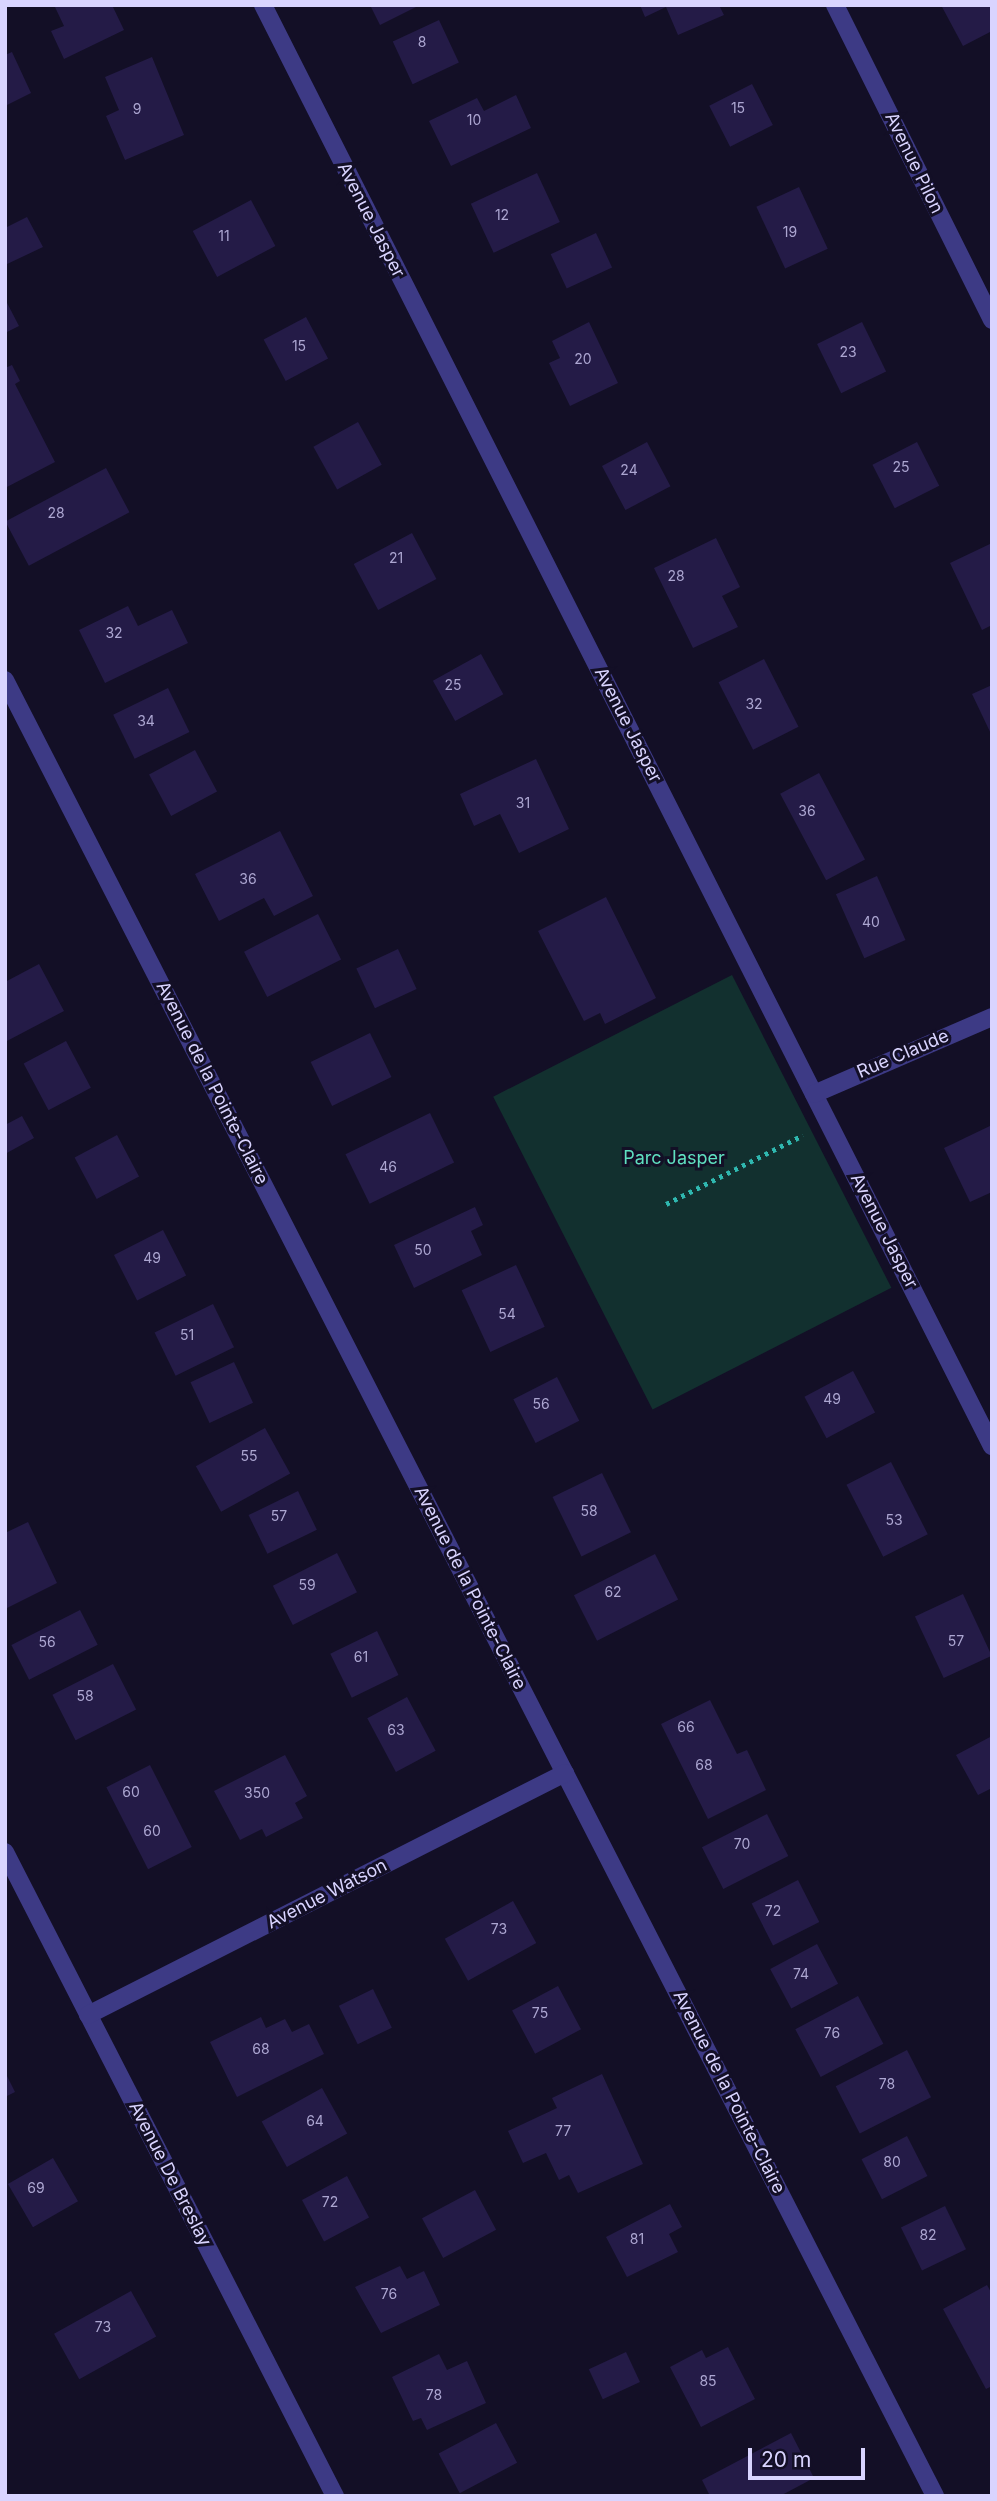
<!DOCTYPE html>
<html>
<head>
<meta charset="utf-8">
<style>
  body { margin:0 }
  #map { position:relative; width:997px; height:2501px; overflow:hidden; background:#130f26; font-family:Inter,sans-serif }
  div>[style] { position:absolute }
  .green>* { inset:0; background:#12302f; transform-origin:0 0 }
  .building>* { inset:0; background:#241b47; transform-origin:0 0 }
  .path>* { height:4.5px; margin-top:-2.25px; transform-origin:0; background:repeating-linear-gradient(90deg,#2fb8b0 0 3.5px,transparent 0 8.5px) }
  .minor>* { height:18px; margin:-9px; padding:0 9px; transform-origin:9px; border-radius:9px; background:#3d3a85 }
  span { translate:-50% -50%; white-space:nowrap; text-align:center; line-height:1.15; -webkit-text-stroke:6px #130f26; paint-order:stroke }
  .number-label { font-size:14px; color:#aca6d1 }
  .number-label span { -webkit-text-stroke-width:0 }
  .street-label { font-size:18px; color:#d9d4ff }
  .park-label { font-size:18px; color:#5fe0c0 }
  .frame { position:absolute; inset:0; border:7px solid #d9d4ff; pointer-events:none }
  .scale { position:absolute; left:748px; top:2448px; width:117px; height:32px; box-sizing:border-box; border:4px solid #d9d4ff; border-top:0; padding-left:9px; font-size:21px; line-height:24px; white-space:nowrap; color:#d9d4ff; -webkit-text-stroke:5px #130f26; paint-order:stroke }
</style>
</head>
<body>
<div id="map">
  <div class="green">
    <div style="left:732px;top:975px;width:351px;height:268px;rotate:63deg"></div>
  </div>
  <div class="building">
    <div style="clip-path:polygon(54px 5px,112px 5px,124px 30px,64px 59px,51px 31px,64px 26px)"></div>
    <div style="clip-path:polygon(370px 5px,420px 5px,380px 25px)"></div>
    <div style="clip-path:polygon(640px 5px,719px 5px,724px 15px,678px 35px,666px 7px,645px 17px)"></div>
    <div style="clip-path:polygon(941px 5px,992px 5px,992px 31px,963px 46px)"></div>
    <div style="left:439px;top:20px;width:47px;height:51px;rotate:65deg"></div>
    <div style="clip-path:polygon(12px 52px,31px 93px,5px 106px,5px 55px)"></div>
    <div style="clip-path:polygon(152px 57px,184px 135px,125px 160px,106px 116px,119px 110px,105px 77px)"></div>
    <div style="left:752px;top:84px;width:46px;height:48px;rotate:63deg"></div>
    <div style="clip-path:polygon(516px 95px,531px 128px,451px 166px,429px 121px,477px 98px,484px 111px)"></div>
    <div style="left:537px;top:173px;width:54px;height:73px;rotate:65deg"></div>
    <div style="left:799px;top:187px;width:68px;height:47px;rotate:65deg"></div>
    <div style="left:251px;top:200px;width:52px;height:66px;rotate:62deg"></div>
    <div style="clip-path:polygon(27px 217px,43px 247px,5px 265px,5px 228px)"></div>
    <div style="left:596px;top:233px;width:38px;height:50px;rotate:65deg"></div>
    <div style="clip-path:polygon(5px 299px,19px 326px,5px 333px)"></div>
    <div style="left:306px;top:317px;width:47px;height:48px;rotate:62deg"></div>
    <div style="clip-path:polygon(589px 322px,618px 383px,570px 406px,549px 363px,560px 358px,552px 341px)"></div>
    <div style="left:862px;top:322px;width:55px;height:50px;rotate:64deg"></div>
    <div style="clip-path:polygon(12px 365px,20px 381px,15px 384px,55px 462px,5px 488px,5px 368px)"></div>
    <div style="left:358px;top:422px;width:49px;height:51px;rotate:61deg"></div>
    <div style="left:647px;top:442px;width:50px;height:51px;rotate:62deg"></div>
    <div style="left:917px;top:442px;width:49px;height:50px;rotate:63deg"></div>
    <div style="left:106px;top:468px;width:50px;height:114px;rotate:62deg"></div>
    <div style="left:412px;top:533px;width:52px;height:66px;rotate:62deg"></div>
    <div style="clip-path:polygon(716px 538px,740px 587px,722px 596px,738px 627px,693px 648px,654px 568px)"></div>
    <div style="clip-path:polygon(992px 543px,992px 625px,982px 630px,950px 563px)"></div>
    <div style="clip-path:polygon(128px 606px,138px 626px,172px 610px,188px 643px,105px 683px,79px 630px)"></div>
    <div style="left:481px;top:654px;width:46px;height:55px;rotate:61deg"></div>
    <div style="left:764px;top:659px;width:76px;height:51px;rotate:63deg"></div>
    <div style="clip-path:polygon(992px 685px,992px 736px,972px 694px)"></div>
    <div style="left:168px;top:688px;width:49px;height:61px;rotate:64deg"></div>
    <div style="left:195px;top:750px;width:47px;height:52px;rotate:62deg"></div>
    <div style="clip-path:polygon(536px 759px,569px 829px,519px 853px,500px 814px,474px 826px,460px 794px)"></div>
    <div style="left:819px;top:773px;width:98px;height:44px;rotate:62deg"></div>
    <div style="clip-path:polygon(280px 831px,313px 896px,274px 916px,264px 898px,219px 921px,195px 874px)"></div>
    <div style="left:877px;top:876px;width:70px;height:45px;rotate:66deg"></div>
    <div style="clip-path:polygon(606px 897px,656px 998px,605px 1024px,600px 1013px,584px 1021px,538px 931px)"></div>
    <div style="left:318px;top:914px;width:51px;height:83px;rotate:63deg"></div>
    <div style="left:398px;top:949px;width:44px;height:46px;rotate:65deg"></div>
    <div style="clip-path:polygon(39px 964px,64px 1011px,5px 1042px,5px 982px)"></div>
    <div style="left:370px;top:1033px;width:49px;height:66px;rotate:64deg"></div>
    <div style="left:66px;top:1041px;width:53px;height:48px;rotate:62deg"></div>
    <div style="left:430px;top:1113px;width:55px;height:94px;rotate:64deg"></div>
    <div style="clip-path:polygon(22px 1116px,34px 1138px,5px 1154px,5px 1125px)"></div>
    <div style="clip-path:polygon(992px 1125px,992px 1192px,970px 1202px,944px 1148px)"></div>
    <div style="left:117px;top:1135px;width:47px;height:48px;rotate:62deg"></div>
    <div style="clip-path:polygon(475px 1207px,483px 1225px,471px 1231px,482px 1255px,414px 1288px,394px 1245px)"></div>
    <div style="left:163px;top:1230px;width:51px;height:55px;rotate:63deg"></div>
    <div style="left:516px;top:1265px;width:68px;height:60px;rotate:65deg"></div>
    <div style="left:213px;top:1304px;width:48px;height:65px;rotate:64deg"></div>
    <div style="left:234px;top:1362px;width:45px;height:48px;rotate:65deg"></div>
    <div style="left:853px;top:1371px;width:47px;height:55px;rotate:62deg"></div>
    <div style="left:557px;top:1377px;width:49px;height:49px;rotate:63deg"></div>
    <div style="left:265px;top:1428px;width:52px;height:79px;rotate:61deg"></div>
    <div style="left:891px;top:1462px;width:81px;height:50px;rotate:63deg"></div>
    <div style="left:602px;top:1473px;width:66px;height:55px;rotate:64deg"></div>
    <div style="left:298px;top:1491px;width:43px;height:55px;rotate:64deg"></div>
    <div style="clip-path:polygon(28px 1522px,57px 1583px,5px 1609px,5px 1533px)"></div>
    <div style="left:337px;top:1553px;width:44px;height:72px;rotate:63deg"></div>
    <div style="left:655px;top:1554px;width:51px;height:91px;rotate:63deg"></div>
    <div style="left:963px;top:1594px;width:68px;height:53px;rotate:65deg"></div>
    <div style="left:80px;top:1610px;width:39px;height:77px;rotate:63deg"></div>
    <div style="left:377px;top:1631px;width:49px;height:52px;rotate:64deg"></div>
    <div style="left:113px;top:1664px;width:51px;height:68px;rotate:63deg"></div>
    <div style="left:407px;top:1697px;width:61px;height:45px;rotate:62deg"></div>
    <div style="clip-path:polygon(710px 1700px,737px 1754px,747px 1750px,766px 1790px,708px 1819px,661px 1724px)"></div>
    <div style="clip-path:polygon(992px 1736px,992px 1788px,978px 1795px,956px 1755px)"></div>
    <div style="clip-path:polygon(285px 1755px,307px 1796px,295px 1803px,303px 1818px,266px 1837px,262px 1829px,240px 1840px,214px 1791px)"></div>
    <div style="left:150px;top:1765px;width:92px;height:49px;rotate:63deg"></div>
    <div style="left:767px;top:1814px;width:47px;height:73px;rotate:63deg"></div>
    <div style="left:798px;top:1880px;width:47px;height:52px;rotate:63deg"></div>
    <div style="left:513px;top:1901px;width:48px;height:78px;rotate:61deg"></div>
    <div style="left:817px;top:1944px;width:45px;height:53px;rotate:62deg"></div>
    <div style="left:558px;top:1986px;width:49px;height:52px;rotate:62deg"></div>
    <div style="left:373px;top:1989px;width:43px;height:38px;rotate:64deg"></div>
    <div style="left:858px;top:1996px;width:54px;height:71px;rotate:62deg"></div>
    <div style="clip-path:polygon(261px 2017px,266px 2028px,285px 2019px,292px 2032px,309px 2024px,324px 2054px,237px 2097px,210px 2042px)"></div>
    <div style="left:907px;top:2050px;width:53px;height:80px;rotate:63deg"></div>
    <div style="clip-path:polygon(5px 2072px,15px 2092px,5px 2097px)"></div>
    <div style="clip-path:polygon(602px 2074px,643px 2164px,578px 2193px,569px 2175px,559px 2180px,546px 2153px,523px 2163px,508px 2131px,557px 2108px,552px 2098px)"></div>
    <div style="left:322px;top:2088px;width:52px;height:69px;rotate:61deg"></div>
    <div style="left:907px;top:2136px;width:45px;height:51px;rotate:63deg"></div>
    <div style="left:53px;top:2158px;width:50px;height:52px;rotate:60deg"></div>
    <div style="left:347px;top:2176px;width:47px;height:51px;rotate:62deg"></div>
    <div style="left:475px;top:2190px;width:45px;height:60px;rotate:62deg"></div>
    <div style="clip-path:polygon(670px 2204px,682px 2227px,669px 2234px,678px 2252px,627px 2277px,606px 2237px)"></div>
    <div style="left:945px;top:2206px;width:48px;height:49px;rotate:64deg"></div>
    <div style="clip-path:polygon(400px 2266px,407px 2279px,424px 2271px,440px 2305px,381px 2333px,355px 2287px)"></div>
    <div style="clip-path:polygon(987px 2285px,992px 2294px,992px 2386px,986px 2389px,943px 2309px)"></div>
    <div style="left:131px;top:2291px;width:52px;height:88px;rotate:61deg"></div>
    <div style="clip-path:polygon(728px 2347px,755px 2399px,701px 2427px,670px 2367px,702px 2350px,706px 2358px)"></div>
    <div style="left:626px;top:2352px;width:33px;height:41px;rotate:65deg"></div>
    <div style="clip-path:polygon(439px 2354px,447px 2370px,467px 2361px,486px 2403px,427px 2430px,421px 2418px,413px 2421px,392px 2377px)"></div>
    <div style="left:496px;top:2423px;width:45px;height:65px;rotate:62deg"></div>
    <div style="clip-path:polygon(791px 2433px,814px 2478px,780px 2496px,710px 2496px,702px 2480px)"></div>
  </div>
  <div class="path">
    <div style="left:666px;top:1204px;width:153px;rotate:-26.7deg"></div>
  </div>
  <div class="minor">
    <div style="left:263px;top:5px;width:1615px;rotate:63.17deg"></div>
    <div style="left:835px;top:5px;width:352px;rotate:63.5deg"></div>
    <div style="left:5px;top:680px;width:2040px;rotate:62.88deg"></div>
    <div style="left:814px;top:1094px;width:194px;rotate:-23.4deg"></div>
    <div style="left:5px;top:1852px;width:724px;rotate:62.87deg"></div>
    <div style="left:88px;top:2015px;width:535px;rotate:-26.9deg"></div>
  </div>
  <div class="number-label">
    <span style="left:422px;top:42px">8</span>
    <span style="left:738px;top:108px">15</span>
    <span style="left:137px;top:109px">9</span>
    <span style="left:474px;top:120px">10</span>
    <span style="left:502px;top:215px">12</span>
    <span style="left:790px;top:232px">19</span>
    <span style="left:224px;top:236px">11</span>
    <span style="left:299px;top:346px">15</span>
    <span style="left:848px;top:352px">23</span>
    <span style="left:583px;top:359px">20</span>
    <span style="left:901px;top:467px">25</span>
    <span style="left:629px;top:470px">24</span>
    <span style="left:56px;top:513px">28</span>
    <span style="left:396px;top:558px">21</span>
    <span style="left:676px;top:576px">28</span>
    <span style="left:114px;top:633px">32</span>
    <span style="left:453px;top:685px">25</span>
    <span style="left:754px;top:704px">32</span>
    <span style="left:146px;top:721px">34</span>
    <span style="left:523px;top:803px">31</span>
    <span style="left:807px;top:811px">36</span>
    <span style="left:248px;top:879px">36</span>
    <span style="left:871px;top:922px">40</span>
    <span style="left:388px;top:1167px">46</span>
    <span style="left:423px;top:1250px">50</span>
    <span style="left:152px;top:1258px">49</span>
    <span style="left:507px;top:1314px">54</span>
    <span style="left:187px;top:1335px">51</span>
    <span style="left:832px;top:1399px">49</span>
    <span style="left:541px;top:1404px">56</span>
    <span style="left:249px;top:1456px">55</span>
    <span style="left:589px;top:1511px">58</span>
    <span style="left:279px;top:1516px">57</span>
    <span style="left:894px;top:1520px">53</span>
    <span style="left:307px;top:1585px">59</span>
    <span style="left:613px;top:1592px">62</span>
    <span style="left:956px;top:1641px">57</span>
    <span style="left:47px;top:1642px">56</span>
    <span style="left:361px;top:1657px">61</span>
    <span style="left:85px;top:1696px">58</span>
    <span style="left:686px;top:1727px">66</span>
    <span style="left:396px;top:1730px">63</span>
    <span style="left:704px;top:1765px">68</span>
    <span style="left:131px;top:1792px">60</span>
    <span style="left:257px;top:1793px">350</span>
    <span style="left:152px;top:1831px">60</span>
    <span style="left:742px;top:1844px">70</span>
    <span style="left:773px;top:1911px">72</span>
    <span style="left:499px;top:1929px">73</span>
    <span style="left:801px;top:1974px">74</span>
    <span style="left:540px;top:2013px">75</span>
    <span style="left:832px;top:2033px">76</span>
    <span style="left:261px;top:2049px">68</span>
    <span style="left:887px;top:2084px">78</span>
    <span style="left:315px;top:2121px">64</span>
    <span style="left:563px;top:2131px">77</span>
    <span style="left:892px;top:2162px">80</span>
    <span style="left:36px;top:2188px">69</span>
    <span style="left:330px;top:2202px">72</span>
    <span style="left:928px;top:2235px">82</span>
    <span style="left:637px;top:2239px">81</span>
    <span style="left:389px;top:2294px">76</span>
    <span style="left:103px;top:2327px">73</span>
    <span style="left:708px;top:2381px">85</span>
    <span style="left:434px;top:2395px">78</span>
  </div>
  <div class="street-label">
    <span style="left:914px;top:163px;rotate:64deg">Avenue Pilon</span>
    <span style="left:371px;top:220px;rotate:63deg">Avenue Jasper</span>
    <span style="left:628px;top:725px;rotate:63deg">Avenue Jasper</span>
    <span style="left:903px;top:1054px;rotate:-23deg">Rue Claude</span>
    <span style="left:212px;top:1083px;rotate:63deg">Avenue de la Pointe-Claire</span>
    <span style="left:884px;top:1231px;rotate:63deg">Avenue Jasper</span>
    <span style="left:470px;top:1588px;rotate:63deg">Avenue de la Pointe-Claire</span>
    <span style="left:327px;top:1894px;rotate:-27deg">Avenue Watson</span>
    <span style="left:729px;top:2092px;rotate:63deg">Avenue de la Pointe-Claire</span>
    <span style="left:170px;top:2174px;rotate:63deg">Avenue De Breslay</span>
  </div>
  <div class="park-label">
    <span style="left:674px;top:1158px">Parc Jasper</span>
  </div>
  <div class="frame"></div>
  <div class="scale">20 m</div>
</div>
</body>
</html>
